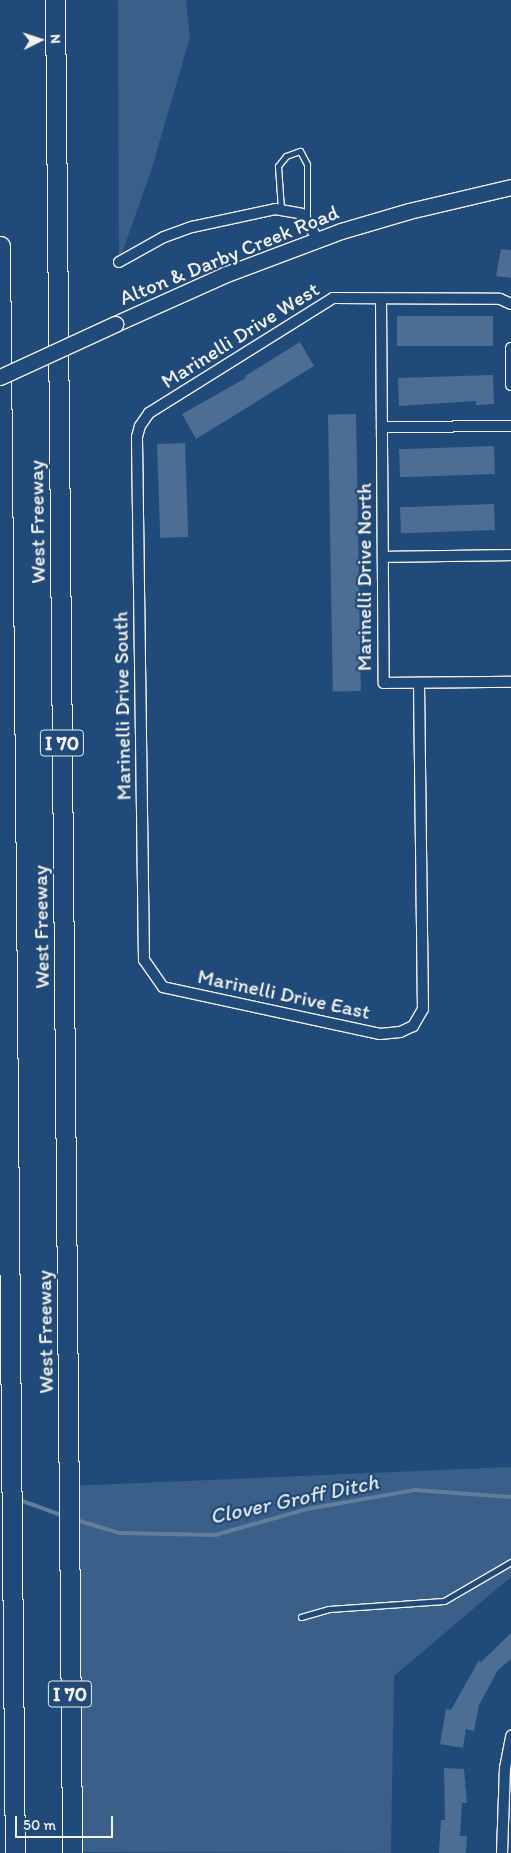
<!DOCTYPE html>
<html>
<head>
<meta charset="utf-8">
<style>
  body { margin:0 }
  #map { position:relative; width:511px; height:1853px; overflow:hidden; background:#1f4a7a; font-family:Itim,sans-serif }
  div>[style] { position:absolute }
  .green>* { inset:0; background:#3a5f88 }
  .stream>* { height:4px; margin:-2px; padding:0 2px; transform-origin:2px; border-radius:2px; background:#627e9d }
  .building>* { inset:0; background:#4d6e92; transform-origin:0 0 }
  .roads { filter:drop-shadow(1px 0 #f4f1e8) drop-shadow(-1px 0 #f4f1e8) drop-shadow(0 1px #f4f1e8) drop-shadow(0 -1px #f4f1e8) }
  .lane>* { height:5px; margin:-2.5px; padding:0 2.5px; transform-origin:2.5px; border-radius:2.5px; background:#1f4a7a }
  .street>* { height:10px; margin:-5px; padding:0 5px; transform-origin:5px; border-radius:5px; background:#1f4a7a }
  .secondary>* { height:15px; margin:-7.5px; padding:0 7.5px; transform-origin:7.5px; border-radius:7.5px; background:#1f4a7a }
  .highway>* { height:19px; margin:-9.5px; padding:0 9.5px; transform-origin:9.5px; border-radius:9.5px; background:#1f4a7a }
  .bridges { filter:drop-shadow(1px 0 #f4f1e8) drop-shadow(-1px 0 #f4f1e8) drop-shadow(0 1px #f4f1e8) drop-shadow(0 -1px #f4f1e8) }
  .secondary-bridge>* { height:15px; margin:-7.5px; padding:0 7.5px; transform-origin:7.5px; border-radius:7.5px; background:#1f4a7a }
  span { translate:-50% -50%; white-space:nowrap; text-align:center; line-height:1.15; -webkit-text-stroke:4.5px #1f4a7a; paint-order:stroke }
  .shield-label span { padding:1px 4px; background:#1f4a7a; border:1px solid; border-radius:4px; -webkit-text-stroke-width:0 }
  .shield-label { font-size:20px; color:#f4f1e8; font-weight:700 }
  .street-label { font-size:21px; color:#f4f1e8 }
  .water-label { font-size:22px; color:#dee0dd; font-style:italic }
  .north { position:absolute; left:15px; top:15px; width:50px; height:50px; -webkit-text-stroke:4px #1f4a7a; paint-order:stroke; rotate:86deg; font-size:14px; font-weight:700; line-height:20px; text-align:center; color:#f4f1e8 }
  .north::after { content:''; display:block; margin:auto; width:18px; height:22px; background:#f4f1e8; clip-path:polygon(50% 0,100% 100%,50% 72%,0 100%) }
  .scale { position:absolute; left:15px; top:1816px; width:98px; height:22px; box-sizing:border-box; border:2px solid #f4f1e8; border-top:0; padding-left:6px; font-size:15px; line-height:18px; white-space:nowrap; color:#f4f1e8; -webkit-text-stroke:4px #1f4a7a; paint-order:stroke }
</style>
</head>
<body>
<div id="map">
  <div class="green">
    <div style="clip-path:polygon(118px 0,186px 0,190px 37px,152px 168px,119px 262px)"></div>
    <div style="clip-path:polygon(511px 1467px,511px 1577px,394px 1676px,391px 1853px,72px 1852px,69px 1486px)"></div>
  </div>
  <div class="stream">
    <div style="left:17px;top:1499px;width:50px;rotate:19.9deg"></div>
    <div style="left:76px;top:1520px;width:46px;rotate:16.5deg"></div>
    <div style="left:120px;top:1533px;width:95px;rotate:1.2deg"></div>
    <div style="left:215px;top:1535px;width:96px;rotate:-15.8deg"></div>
    <div style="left:307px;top:1509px;width:110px;rotate:-10deg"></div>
    <div style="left:415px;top:1490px;width:96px;rotate:4.2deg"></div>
  </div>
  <div class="building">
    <div style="clip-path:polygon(501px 249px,511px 250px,511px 278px,496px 276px)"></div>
    <div style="left:493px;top:316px;width:30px;height:96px;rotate:90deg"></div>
    <div style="clip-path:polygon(300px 342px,314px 366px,196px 439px,182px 414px,246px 378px,245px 376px)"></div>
    <div style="clip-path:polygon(493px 375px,494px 404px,476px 405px,476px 401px,399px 406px,398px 378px)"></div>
    <div style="left:356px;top:414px;width:277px;height:28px;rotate:89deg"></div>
    <div style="left:185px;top:443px;width:94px;height:28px;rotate:88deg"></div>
    <div style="left:494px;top:446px;width:28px;height:95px;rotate:88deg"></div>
    <div style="left:494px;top:504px;width:26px;height:94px;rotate:88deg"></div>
    <div style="clip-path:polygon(511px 1633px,511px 1659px,498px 1670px,479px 1705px,474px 1731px,466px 1729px,463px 1748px,440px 1744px,446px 1709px,451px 1710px,479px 1660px,481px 1662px)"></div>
    <div style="clip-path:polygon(444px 1768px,464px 1769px,467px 1803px,462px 1803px,460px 1836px,467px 1836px,466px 1853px,439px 1853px,441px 1820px,445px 1820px)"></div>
  </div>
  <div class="roads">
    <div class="lane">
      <div style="left:281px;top:209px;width:43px;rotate:-94deg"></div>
      <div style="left:278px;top:166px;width:13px;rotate:-51deg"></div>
      <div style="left:286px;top:156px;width:15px;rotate:-20deg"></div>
      <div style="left:300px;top:151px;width:15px;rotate:62deg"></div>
      <div style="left:307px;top:164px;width:55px;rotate:90deg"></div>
      <div style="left:301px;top:1617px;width:29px;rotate:-16deg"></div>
      <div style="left:329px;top:1609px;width:115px;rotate:-4deg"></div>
      <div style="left:444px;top:1601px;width:78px;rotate:-30.2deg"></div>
    </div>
    <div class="street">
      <div style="left:119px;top:262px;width:51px;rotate:-29.1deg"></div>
      <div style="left:164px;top:237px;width:30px;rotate:-20deg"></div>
      <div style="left:192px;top:227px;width:85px;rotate:-12.2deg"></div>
      <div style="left:275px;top:209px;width:27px;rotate:10deg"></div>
      <div style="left:302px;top:214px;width:31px;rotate:58deg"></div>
      <div style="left:381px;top:299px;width:384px;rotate:89.6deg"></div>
      <div style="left:384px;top:683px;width:127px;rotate:-0.5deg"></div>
      <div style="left:511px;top:348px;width:37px;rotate:90deg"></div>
      <div style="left:382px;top:427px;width:129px;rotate:-0.4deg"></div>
      <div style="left:383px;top:557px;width:128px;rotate:-0.9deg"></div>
      <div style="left:419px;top:683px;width:326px;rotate:89.3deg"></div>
      <div style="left:423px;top:1009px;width:20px;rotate:120deg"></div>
      <div style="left:413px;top:1026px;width:14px;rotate:155deg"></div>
      <div style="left:400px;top:1032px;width:20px;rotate:174deg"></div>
      <div style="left:380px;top:1034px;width:222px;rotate:-167.8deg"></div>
      <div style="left:163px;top:987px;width:33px;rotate:-125deg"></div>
      <div style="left:144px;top:960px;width:523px;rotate:-90.77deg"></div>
      <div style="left:137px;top:437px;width:11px;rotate:-75deg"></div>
      <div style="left:140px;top:426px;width:16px;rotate:-55deg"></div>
      <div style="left:149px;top:413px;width:217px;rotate:-32deg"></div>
      <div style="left:333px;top:298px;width:167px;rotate:0.3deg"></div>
      <div style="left:500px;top:299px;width:12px;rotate:24deg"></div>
      <div style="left:502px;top:1853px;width:85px;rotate:-88deg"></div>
      <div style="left:505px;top:1768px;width:33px;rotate:-79deg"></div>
    </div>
    <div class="secondary">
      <div style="left:115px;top:324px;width:120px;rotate:-24.2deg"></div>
      <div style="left:224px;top:275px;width:125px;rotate:-20.6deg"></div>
      <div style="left:341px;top:231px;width:71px;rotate:-16.4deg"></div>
      <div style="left:409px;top:211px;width:105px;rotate:-13.2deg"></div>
    </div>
    <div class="highway">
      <div style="left:55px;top:0;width:1853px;rotate:89.47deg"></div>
      <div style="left:0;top:246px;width:1607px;rotate:89.47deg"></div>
    </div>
  </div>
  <div class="bridges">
    <div class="secondary-bridge">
      <div style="left:0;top:377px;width:127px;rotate:-24.7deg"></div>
    </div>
  </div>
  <div class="shield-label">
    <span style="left:62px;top:743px">I 70</span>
    <span style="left:70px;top:1694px">I 70</span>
  </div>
  <div class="street-label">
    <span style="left:229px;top:255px;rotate:-22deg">Alton &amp; Darby Creek Road</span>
    <span style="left:240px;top:335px;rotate:-32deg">Marinelli Drive West</span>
    <span style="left:37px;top:522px;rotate:-91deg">West Freeway</span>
    <span style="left:364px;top:577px;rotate:-90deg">Marinelli Drive North</span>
    <span style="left:122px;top:706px;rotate:-91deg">Marinelli Drive South</span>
    <span style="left:41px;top:927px;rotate:-91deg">West Freeway</span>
    <span style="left:284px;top:994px;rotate:12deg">Marinelli Drive East</span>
    <span style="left:45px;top:1332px;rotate:-91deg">West Freeway</span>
  </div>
  <div class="water-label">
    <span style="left:294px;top:1499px;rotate:-12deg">Clover Groff Ditch</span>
  </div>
  <div class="north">N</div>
  <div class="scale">50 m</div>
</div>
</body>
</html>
